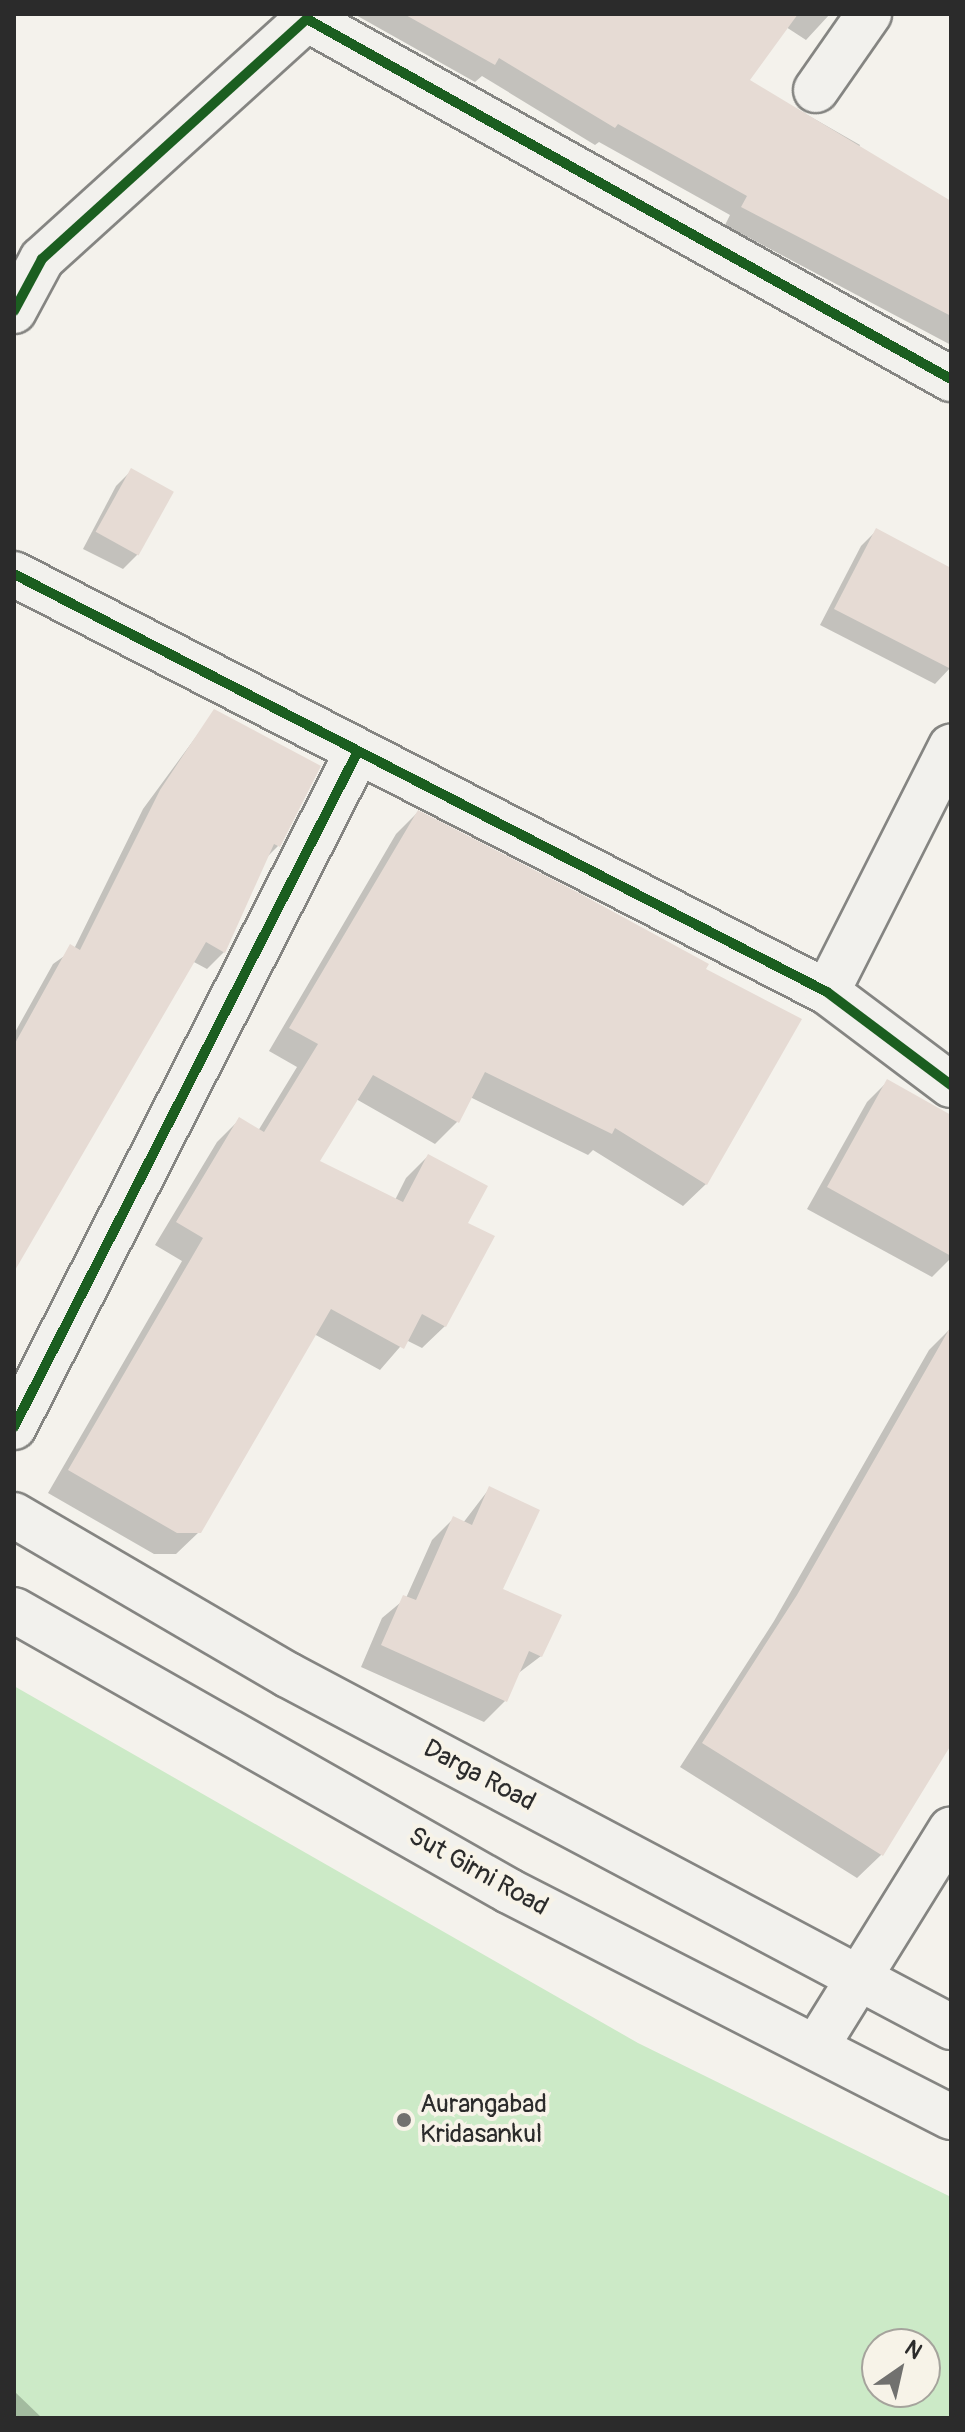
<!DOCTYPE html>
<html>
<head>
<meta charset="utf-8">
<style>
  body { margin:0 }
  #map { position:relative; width:965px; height:2432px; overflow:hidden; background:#f4f2ec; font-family:Pangolin,sans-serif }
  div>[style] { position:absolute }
  .green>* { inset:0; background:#cceac7 }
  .shadow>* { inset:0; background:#0003 }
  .building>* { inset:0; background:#e6dbd4; transform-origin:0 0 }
  .roads { filter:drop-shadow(2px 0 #858582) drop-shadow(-2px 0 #858582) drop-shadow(0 2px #858582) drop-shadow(0 -2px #858582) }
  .street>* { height:44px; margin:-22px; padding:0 22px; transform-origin:22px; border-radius:22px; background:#f2f1ed }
  .secondary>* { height:44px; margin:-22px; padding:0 22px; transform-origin:22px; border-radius:22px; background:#f2f1ed }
  .cycleway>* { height:10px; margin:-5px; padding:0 5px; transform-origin:5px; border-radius:5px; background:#1b5e20 }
  .dots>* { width:22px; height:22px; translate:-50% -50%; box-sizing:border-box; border:4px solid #f7f3e8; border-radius:50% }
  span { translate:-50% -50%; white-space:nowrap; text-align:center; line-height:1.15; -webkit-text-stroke:8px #f7f3e8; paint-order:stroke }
  .street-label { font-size:26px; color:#2b2b2b }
  .poi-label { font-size:26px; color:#2b2b2b }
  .left { translate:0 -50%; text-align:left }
  .frame { position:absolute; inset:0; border:16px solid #2b2b2b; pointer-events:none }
  .north { position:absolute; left:861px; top:2328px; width:80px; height:80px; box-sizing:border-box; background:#f7f3e8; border:2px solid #a5a39c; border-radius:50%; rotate:34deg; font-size:22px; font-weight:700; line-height:32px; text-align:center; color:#2b2b2b }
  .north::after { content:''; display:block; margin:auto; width:28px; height:36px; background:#71716f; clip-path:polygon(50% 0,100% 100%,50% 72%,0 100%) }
</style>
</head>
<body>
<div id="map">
  <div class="green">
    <div style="clip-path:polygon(evenodd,14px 1686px,638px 2043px,951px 2197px,951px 2418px,14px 2418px,14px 1686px,877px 2344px,925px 2344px,925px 2392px,877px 2392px,877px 2344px)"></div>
  </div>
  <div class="shadow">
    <div style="clip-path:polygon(354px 14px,631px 14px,860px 145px,857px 151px,951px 203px,951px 345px,725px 225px,730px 215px,599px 142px,595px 145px,482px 76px,475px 82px)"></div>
    <div style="clip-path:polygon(730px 14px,830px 14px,806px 40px,786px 27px)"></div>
    <div style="clip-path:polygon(132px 470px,172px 492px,138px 554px,123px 569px,83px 549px,116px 486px)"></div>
    <div style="clip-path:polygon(876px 531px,951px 570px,951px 667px,935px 684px,820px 625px,861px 546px)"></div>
    <div style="clip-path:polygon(215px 711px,278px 846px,266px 858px,224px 952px,207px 969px,192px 961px,14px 1267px,14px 1034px,53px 964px,74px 949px,143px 809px)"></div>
    <div style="clip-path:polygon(418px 812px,706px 1184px,683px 1206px,593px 1150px,588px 1155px,470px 1097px,457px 1122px,435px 1144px,356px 1099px,318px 1162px,395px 1200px,406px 1178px,428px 1156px,465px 1223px,445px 1326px,422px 1348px,406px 1340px,380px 1370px,314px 1334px,199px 1532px,176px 1554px,154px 1554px,48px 1493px,182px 1261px,155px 1245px,217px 1142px,239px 1120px,258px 1131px,297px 1067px,269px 1051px,396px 834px)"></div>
    <div style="clip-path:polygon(888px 1081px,951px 1118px,951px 1258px,932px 1277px,807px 1209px,867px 1102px)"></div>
    <div style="clip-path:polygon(951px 1328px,951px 1741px,881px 1855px,857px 1878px,680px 1767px,774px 1621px,929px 1350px)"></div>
    <div style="clip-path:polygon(489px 1489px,500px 1590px,541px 1656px,516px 1675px,505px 1701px,484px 1722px,361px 1667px,382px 1618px,406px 1598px,432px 1540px,453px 1519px,463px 1523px)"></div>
    <div style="clip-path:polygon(14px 2391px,42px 2418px,14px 2418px)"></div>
  </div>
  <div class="building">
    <div style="clip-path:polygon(404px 14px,798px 14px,750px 80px,951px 201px,951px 316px,741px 207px,747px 196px,618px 124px,615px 128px,499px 58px,495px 65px)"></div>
    <div style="left:131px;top:468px;width:49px;height:73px;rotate:29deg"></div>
    <div style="clip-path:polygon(876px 528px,951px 568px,951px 669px,834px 609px)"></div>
    <div style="clip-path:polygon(214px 709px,321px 766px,280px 847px,274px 844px,225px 953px,206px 942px,14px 1272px,14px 1045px,70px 944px,80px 950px,160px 790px)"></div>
    <div style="clip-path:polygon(418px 810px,577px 892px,709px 964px,706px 969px,802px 1019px,707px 1185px,615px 1128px,612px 1134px,485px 1072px,459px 1123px,373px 1075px,320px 1161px,403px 1202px,428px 1154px,488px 1186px,468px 1223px,495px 1236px,446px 1327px,422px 1314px,404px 1349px,331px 1309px,201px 1533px,177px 1533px,68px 1470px,203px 1238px,176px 1222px,239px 1117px,264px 1132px,318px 1044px,289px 1028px)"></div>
    <div style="clip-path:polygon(887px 1079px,951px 1115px,951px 1256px,827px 1187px)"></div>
    <div style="clip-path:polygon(951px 1326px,951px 1745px,883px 1856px,702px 1743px,797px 1595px)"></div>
    <div style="clip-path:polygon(489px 1486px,540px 1510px,503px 1589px,562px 1615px,542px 1657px,529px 1651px,507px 1702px,381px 1645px,403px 1595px,416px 1600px,453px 1516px,472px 1525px)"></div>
  </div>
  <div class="roads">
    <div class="street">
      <div style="left:816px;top:90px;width:93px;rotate:-55.1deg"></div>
      <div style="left:14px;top:311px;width:59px;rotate:-61.7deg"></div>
      <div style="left:42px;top:259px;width:358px;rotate:-42.2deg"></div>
      <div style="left:307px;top:19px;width:738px;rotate:29.21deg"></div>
      <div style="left:14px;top:574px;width:914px;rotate:27.21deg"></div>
      <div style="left:827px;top:992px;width:155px;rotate:36.9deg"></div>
      <div style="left:827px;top:992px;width:275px;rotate:-63.2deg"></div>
      <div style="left:14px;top:1427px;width:758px;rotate:-63.03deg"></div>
    </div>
    <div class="secondary">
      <div style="left:14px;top:1515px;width:317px;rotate:30.3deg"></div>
      <div style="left:288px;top:1675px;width:751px;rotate:27.96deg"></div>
      <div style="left:14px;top:1610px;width:569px;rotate:29.58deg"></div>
      <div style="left:509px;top:1891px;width:496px;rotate:27.1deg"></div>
      <div style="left:816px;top:2047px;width:256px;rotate:-58.2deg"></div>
    </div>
  </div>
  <div class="cycleway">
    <div style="left:14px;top:311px;width:59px;rotate:-61.7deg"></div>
    <div style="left:42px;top:259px;width:358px;rotate:-42.2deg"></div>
    <div style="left:307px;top:19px;width:738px;rotate:29.21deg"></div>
    <div style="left:14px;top:574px;width:914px;rotate:27.21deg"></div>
    <div style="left:827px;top:992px;width:155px;rotate:36.9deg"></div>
    <div style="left:14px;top:1427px;width:758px;rotate:-63.03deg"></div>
  </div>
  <div class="dots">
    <div style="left:404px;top:2120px;background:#71716f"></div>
  </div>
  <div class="street-label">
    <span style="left:479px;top:1776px;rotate:28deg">Darga Road</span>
    <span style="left:478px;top:1872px;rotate:29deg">Sut Girni Road</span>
  </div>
  <div class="poi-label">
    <span class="left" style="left:420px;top:2120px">Aurangabad<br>Kridasankul</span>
  </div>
  <div class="frame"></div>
  <div class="north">N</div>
</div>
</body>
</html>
